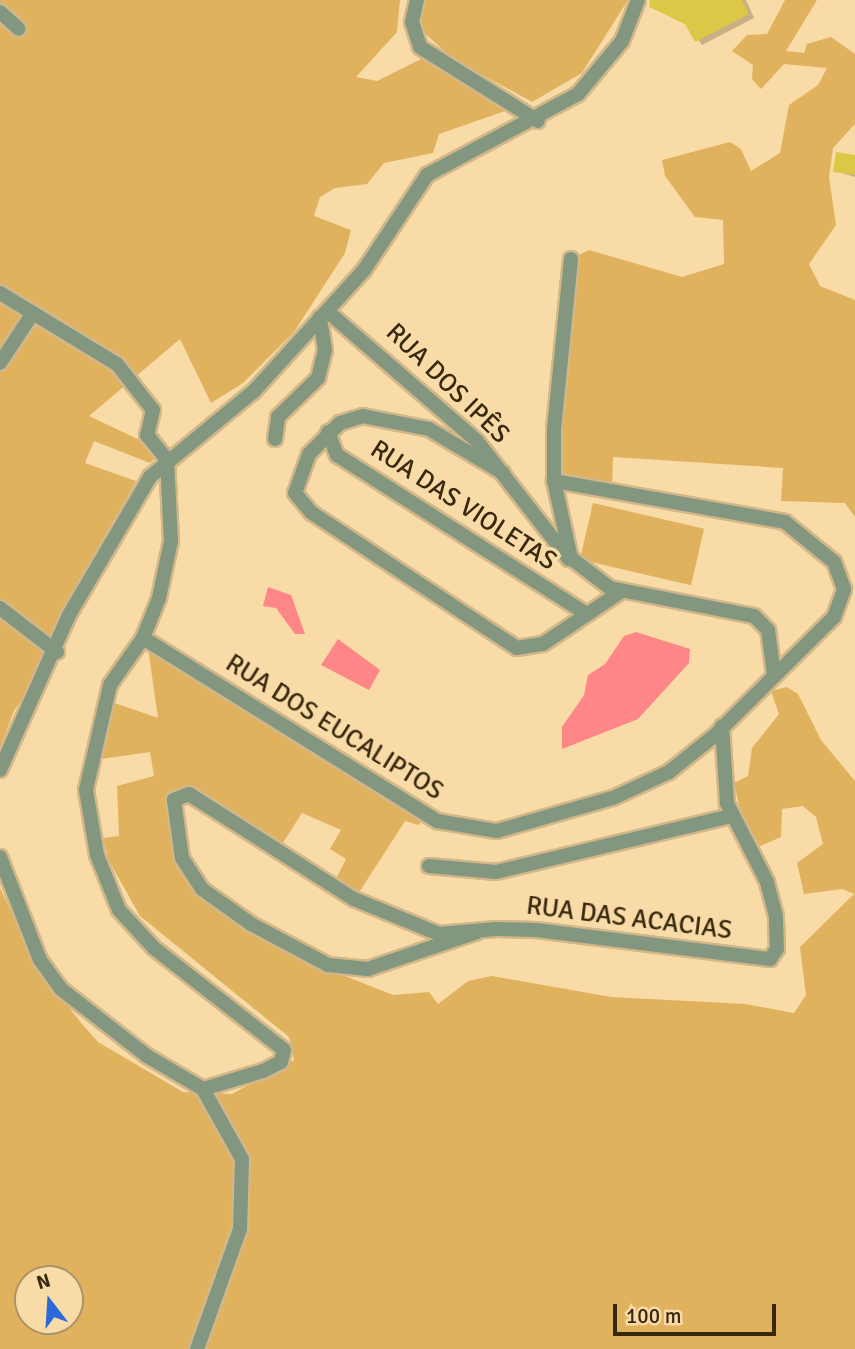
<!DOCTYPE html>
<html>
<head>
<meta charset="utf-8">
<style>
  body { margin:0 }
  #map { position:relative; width:855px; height:1349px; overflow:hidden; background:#f9dba8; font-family:Signika,sans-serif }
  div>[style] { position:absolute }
  .green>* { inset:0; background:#e1b25d; transform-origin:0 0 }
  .water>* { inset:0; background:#fe8687 }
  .shadow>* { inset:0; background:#0003 }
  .building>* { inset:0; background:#dcc846 }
  .roads { filter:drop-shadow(2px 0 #d2b789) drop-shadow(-2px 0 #d2b789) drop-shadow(0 2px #d2b789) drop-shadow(0 -2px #d2b789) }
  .minor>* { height:14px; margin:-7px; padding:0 7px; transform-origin:7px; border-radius:7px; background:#839780 }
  span { translate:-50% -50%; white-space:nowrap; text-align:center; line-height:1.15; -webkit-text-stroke:7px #f9dba8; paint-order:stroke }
  .street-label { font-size:26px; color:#38290e }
  .north { position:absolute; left:14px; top:1265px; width:70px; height:70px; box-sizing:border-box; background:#f9dba8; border:2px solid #ac946a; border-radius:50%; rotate:343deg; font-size:19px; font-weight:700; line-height:28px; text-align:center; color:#38290e }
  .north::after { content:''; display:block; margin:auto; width:24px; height:32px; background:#2b6ad7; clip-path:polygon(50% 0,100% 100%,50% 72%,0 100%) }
  .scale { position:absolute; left:613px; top:1304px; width:163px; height:32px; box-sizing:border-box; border:4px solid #38290e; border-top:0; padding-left:9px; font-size:21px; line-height:24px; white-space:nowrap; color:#38290e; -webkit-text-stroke:5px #f9dba8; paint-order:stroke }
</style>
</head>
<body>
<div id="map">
  <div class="green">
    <div style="clip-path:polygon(0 0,400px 0,397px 32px,356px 77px,377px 81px,423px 58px,505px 111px,439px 134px,433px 153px,384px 163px,367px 184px,335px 188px,320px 197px,314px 216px,351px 230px,345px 253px,294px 332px,243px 383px,211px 403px,180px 339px,89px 416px,163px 451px,150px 463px,94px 441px,85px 463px,136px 481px,58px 618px,51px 643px,0 603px)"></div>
    <div style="clip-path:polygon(420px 0,628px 0,582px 73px,532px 102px,452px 58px,421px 30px)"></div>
    <div style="clip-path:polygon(785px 0,817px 0,786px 51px,804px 53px,807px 44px,831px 37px,855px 54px,855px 124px,833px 148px,829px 177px,836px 225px,809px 264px,820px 286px,855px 300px,855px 517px,845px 503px,781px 501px,783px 468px,613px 457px,612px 485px,558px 476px,577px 256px,589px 250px,682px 277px,724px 264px,723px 220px,695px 217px,665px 176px,662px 160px,730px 142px,741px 149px,751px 171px,780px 153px,789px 105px,818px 85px,827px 68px,784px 64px,761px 89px,752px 79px,753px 65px,732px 51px,747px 35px,767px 34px)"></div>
    <div style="left:593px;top:503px;width:114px;height:58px;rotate:13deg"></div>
    <div style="clip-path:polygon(0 613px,52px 653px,14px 711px,0 747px)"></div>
    <div style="clip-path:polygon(evenodd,148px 648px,422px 819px,419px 825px,405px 821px,358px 894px,335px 881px,346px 859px,330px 849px,341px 830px,302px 813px,279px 849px,181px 787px,166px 803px,184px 878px,210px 904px,280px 950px,393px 995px,429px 992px,438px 1004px,468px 981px,492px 976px,611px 997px,745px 1004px,794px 1013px,806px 995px,800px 947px,854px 894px,842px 889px,804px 894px,797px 863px,823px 844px,816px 817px,803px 806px,782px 809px,781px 837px,760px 846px,741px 815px,734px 783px,748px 776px,752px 748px,779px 714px,771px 691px,787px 687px,798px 694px,821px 740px,855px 781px,855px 1349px,0 1349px,0 888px,39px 969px,82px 1024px,98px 1042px,183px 1092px,232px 1094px,294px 1060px,289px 1037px,140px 916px,109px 861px,103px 838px,119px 836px,117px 786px,154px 776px,150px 752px,94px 760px,109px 701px,158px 718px,148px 648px,28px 1279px,70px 1279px,70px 1321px,28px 1321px,28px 1279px)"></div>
  </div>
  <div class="water">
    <div style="clip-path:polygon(268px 587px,291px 595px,305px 634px,295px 634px,276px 608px,263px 606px)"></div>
    <div style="clip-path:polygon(636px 632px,690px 649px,689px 663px,638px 719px,562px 749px,562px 727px,584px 695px,588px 675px,605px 664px,624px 636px)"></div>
    <div style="clip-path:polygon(338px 639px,380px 670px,369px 690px,321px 665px)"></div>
  </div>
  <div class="shadow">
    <div style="clip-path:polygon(652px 0,746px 0,754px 18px,702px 45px,687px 24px)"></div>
    <div style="clip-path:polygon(855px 157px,855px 177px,835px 171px)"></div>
  </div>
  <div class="building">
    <div style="clip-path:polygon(650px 0,742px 0,749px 14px,695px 42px,685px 24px,649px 7px)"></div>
    <div style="clip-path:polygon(836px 152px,855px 155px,855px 175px,833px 172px)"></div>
  </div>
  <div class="roads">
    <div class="minor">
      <div style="left:417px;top:0;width:23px;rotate:103deg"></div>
      <div style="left:412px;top:22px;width:26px;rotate:72deg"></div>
      <div style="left:420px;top:47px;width:139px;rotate:32.1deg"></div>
      <div style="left:0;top:12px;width:25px;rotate:42deg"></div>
      <div style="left:571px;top:259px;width:171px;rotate:95.7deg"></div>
      <div style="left:554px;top:429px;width:52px;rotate:90deg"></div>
      <div style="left:554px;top:481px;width:79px;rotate:77.6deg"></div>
      <div style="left:571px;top:558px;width:49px;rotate:37.6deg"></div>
      <div style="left:610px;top:588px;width:147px;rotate:11deg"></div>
      <div style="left:754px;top:616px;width:20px;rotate:45deg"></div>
      <div style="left:768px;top:630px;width:45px;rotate:82.4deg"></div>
      <div style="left:0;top:293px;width:137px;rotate:31.3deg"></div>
      <div style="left:117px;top:364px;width:58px;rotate:52deg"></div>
      <div style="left:153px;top:410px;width:26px;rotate:103deg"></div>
      <div style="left:147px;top:435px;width:32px;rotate:51deg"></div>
      <div style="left:167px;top:460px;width:81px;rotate:87.2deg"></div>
      <div style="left:171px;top:541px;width:58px;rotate:101.9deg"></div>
      <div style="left:159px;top:598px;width:43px;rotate:111.8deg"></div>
      <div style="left:143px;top:638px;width:57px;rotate:125.1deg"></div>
      <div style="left:110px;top:685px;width:108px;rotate:102.9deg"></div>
      <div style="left:86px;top:790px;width:66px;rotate:80.4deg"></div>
      <div style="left:97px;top:855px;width:59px;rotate:68.2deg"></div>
      <div style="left:119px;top:910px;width:52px;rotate:47.4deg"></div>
      <div style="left:154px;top:948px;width:165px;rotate:38.1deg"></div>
      <div style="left:284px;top:1050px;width:12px;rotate:104deg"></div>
      <div style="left:281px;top:1062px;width:20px;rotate:153deg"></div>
      <div style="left:263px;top:1071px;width:63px;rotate:163.3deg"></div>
      <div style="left:327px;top:311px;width:198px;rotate:40.9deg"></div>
      <div style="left:477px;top:441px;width:150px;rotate:52.1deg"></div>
      <div style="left:0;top:363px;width:60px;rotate:-56.6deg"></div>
      <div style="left:328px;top:432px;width:25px;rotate:69deg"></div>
      <div style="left:337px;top:455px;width:294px;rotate:32.5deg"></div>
      <div style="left:275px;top:439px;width:22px;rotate:-82deg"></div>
      <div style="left:278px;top:417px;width:56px;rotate:-44.3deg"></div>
      <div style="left:318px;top:378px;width:29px;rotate:-76deg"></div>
      <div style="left:325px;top:350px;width:33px;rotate:-99deg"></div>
      <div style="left:503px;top:473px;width:86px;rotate:-149.3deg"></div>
      <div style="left:429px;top:429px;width:67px;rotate:-168.9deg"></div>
      <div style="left:363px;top:416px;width:24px;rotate:163deg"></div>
      <div style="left:340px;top:423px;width:44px;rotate:135deg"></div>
      <div style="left:309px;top:454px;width:41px;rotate:109.7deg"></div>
      <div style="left:295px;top:493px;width:26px;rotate:50deg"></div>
      <div style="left:312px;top:513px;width:245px;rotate:33.4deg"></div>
      <div style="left:517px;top:648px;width:26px;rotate:-9deg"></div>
      <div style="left:543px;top:644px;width:95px;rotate:-33.9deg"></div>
      <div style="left:0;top:608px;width:72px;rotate:37.7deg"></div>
      <div style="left:143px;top:638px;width:346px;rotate:31.9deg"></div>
      <div style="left:437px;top:821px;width:61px;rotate:9.5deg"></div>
      <div style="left:497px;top:831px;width:121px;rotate:-15.9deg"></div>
      <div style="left:613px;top:798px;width:62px;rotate:-24.9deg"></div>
      <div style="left:669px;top:772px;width:58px;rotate:-38.7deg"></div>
      <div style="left:714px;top:736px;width:169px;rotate:-44.8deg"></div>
      <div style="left:834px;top:617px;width:30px;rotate:-70deg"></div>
      <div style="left:844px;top:589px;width:29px;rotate:-110deg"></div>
      <div style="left:834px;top:562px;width:63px;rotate:-140.8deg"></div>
      <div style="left:785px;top:522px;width:235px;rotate:-169.9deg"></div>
      <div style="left:0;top:770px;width:170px;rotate:-66deg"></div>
      <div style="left:69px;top:615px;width:160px;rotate:-59.6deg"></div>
      <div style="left:150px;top:477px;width:135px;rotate:-39.6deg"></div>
      <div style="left:254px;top:391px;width:164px;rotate:-47.7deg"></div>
      <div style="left:364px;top:270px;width:114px;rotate:-56.4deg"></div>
      <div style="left:427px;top:175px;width:171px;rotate:-28.2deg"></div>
      <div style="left:578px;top:94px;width:69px;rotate:-50.3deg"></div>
      <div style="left:622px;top:41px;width:44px;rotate:-68.7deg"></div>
      <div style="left:0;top:857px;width:110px;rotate:68.8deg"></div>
      <div style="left:40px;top:960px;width:36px;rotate:54deg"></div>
      <div style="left:61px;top:989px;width:109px;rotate:37.9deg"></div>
      <div style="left:147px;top:1056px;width:65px;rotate:30.5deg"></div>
      <div style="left:203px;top:1089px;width:80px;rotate:60.9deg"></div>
      <div style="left:242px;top:1159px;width:70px;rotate:91.6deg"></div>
      <div style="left:240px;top:1229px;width:127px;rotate:109.7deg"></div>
      <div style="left:429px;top:866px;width:67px;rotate:5.1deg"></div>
      <div style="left:496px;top:872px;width:242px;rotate:-13.4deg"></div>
      <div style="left:477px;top:932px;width:115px;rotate:161.3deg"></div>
      <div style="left:368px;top:969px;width:40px;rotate:-174.3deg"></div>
      <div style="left:328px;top:965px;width:87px;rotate:-152deg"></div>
      <div style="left:251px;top:924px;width:60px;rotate:-144.5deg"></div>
      <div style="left:202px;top:889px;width:37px;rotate:-123deg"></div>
      <div style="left:182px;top:858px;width:59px;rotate:-97.9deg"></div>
      <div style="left:174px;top:800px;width:16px;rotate:-22deg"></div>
      <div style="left:189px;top:794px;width:196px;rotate:32.5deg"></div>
      <div style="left:354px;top:899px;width:92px;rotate:22.4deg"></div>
      <div style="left:439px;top:934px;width:57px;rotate:-5deg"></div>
      <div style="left:496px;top:929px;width:40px;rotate:1.4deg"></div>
      <div style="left:536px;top:930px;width:236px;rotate:7.1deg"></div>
      <div style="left:770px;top:959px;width:12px;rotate:-55deg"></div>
      <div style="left:777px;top:949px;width:33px;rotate:-92deg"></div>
      <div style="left:776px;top:916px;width:35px;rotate:-105deg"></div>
      <div style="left:767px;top:882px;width:89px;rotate:-116.9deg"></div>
      <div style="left:727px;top:803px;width:77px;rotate:-93.7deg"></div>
    </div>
  </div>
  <div class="street-label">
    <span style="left:447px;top:384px;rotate:44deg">RUA DOS IPÊS</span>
    <span style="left:463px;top:506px;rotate:33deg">RUA DAS VIOLETAS</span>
    <span style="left:334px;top:728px;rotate:32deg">RUA DOS EUCALIPTOS</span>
    <span style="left:629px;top:919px;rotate:7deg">RUA DAS ACACIAS</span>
  </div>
  <div class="north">N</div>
  <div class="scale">100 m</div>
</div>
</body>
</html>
